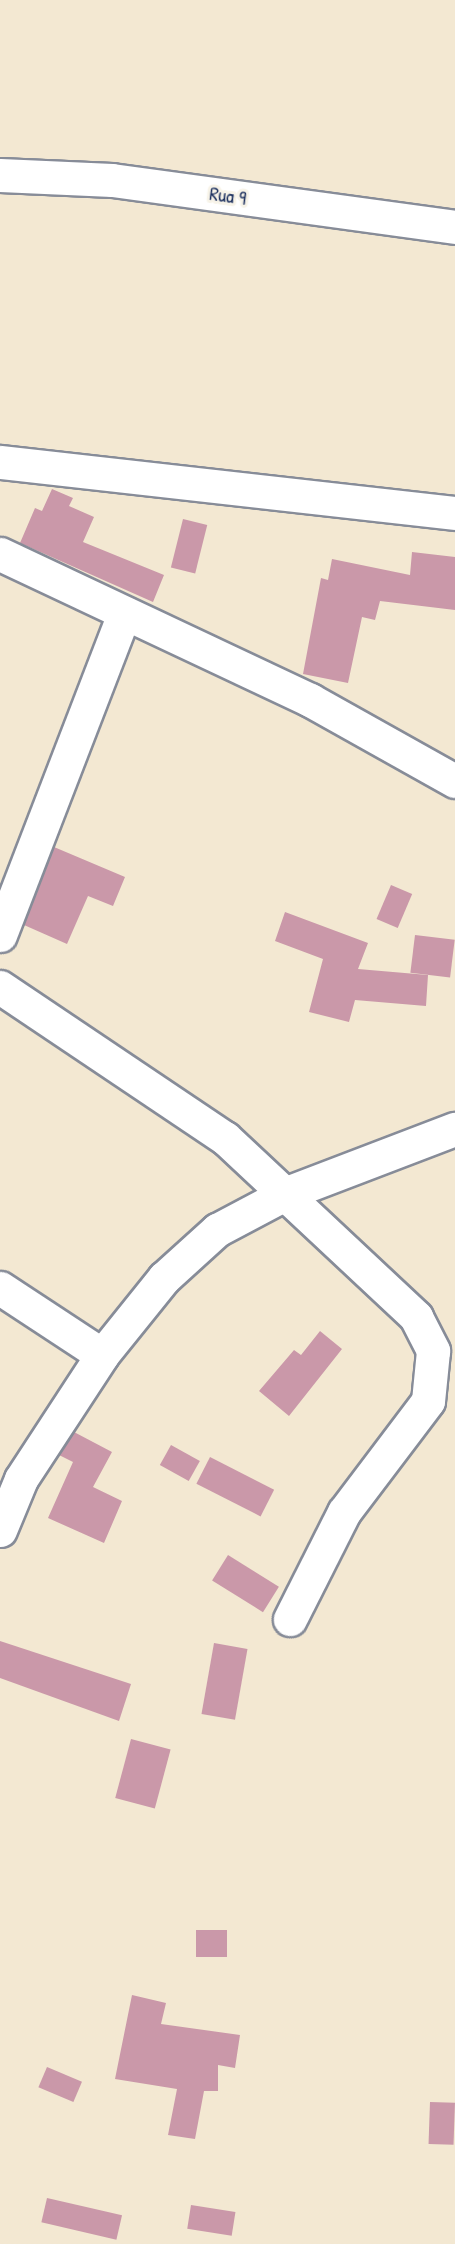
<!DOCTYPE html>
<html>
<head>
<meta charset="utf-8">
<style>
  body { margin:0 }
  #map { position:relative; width:455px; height:2244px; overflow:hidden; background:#f3e8d2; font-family:"Patrick Hand",sans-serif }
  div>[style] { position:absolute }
  .building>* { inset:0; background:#ca98a9; transform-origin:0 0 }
  .roads { filter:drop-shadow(2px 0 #878c98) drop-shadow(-2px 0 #878c98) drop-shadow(0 2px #878c98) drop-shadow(0 -2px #878c98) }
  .minor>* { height:33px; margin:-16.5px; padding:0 16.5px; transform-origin:16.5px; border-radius:16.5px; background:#fff }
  span { translate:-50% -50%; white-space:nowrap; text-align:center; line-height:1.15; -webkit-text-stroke:6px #f7f3e8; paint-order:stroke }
  .street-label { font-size:20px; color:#1b2f5e }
</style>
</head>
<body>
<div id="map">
  <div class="building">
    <div style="clip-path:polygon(52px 489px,73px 498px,69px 506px,94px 517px,83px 542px,164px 575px,153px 602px,20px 543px,35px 508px,42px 511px)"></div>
    <div style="left:183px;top:519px;width:25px;height:50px;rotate:14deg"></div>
    <div style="clip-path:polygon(412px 552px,455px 557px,455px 610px,380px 601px,375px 620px,362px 617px,348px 683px,303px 674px,321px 578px,328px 580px,332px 559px,410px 575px)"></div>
    <div style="clip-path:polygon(54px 847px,125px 877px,113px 906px,88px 896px,67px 944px,24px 925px)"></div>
    <div style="left:391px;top:885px;width:23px;height:37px;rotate:23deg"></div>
    <div style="clip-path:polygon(285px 912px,368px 943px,358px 969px,428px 975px,426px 1006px,355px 1000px,349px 1022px,309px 1012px,323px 959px,275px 941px)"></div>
    <div style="left:415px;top:935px;width:40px;height:38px;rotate:7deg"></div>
    <div style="clip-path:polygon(320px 1331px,342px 1349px,289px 1416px,259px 1391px,294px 1350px,301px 1355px)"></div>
    <div style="clip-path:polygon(74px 1432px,112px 1452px,93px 1487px,122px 1501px,104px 1543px,48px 1518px,73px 1462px,59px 1455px)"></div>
    <div style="left:171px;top:1445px;width:33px;height:23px;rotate:29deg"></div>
    <div style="left:210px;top:1457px;width:72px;height:30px;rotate:27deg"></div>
    <div style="left:228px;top:1555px;width:60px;height:30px;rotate:32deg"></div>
    <div style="clip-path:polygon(0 1641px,131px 1684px,119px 1721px,0 1678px)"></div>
    <div style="left:214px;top:1643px;width:34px;height:72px;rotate:10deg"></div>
    <div style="left:131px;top:1739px;width:41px;height:61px;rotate:15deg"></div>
    <div style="left:196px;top:1930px;width:31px;height:27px"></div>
    <div style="clip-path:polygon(132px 1995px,166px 2003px,161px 2024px,240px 2035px,235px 2068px,218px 2065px,218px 2091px,204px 2091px,195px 2139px,168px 2135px,177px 2089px,115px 2079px)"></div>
    <div style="left:47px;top:2067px;width:38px;height:22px;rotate:23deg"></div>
    <div style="left:430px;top:2102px;width:25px;height:42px;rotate:2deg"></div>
    <div style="left:47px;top:2198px;width:77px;height:25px;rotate:13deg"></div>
    <div style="left:191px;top:2205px;width:45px;height:24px;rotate:9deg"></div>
  </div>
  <div class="roads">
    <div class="minor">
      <div style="left:0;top:175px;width:112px;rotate:2.6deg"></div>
      <div style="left:112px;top:180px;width:346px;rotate:7.8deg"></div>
      <div style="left:0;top:462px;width:458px;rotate:6.4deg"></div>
      <div style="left:0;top:554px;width:343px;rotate:25.2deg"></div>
      <div style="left:310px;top:700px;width:166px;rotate:29.2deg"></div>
      <div style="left:0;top:935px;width:345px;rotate:-68.9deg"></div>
      <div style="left:0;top:987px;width:271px;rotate:33.9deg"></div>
      <div style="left:225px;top:1138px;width:262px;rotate:43.1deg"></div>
      <div style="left:416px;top:1317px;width:38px;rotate:63deg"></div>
      <div style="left:433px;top:1351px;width:50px;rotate:95.7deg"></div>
      <div style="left:428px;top:1401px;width:139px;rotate:127.1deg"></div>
      <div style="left:344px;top:1512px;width:120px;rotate:116.8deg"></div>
      <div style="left:0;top:1288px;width:122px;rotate:33.3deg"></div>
      <div style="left:0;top:1530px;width:55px;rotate:-67.6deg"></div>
      <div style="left:21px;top:1479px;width:148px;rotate:-56.8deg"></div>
      <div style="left:102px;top:1355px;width:99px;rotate:-51.2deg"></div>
      <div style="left:164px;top:1278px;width:72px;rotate:-42.2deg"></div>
      <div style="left:217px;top:1230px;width:79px;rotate:-27.9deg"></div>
      <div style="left:287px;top:1193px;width:180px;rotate:-20.9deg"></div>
    </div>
  </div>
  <div class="street-label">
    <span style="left:228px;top:195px;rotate:8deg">Rua 9</span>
  </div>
</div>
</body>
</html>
